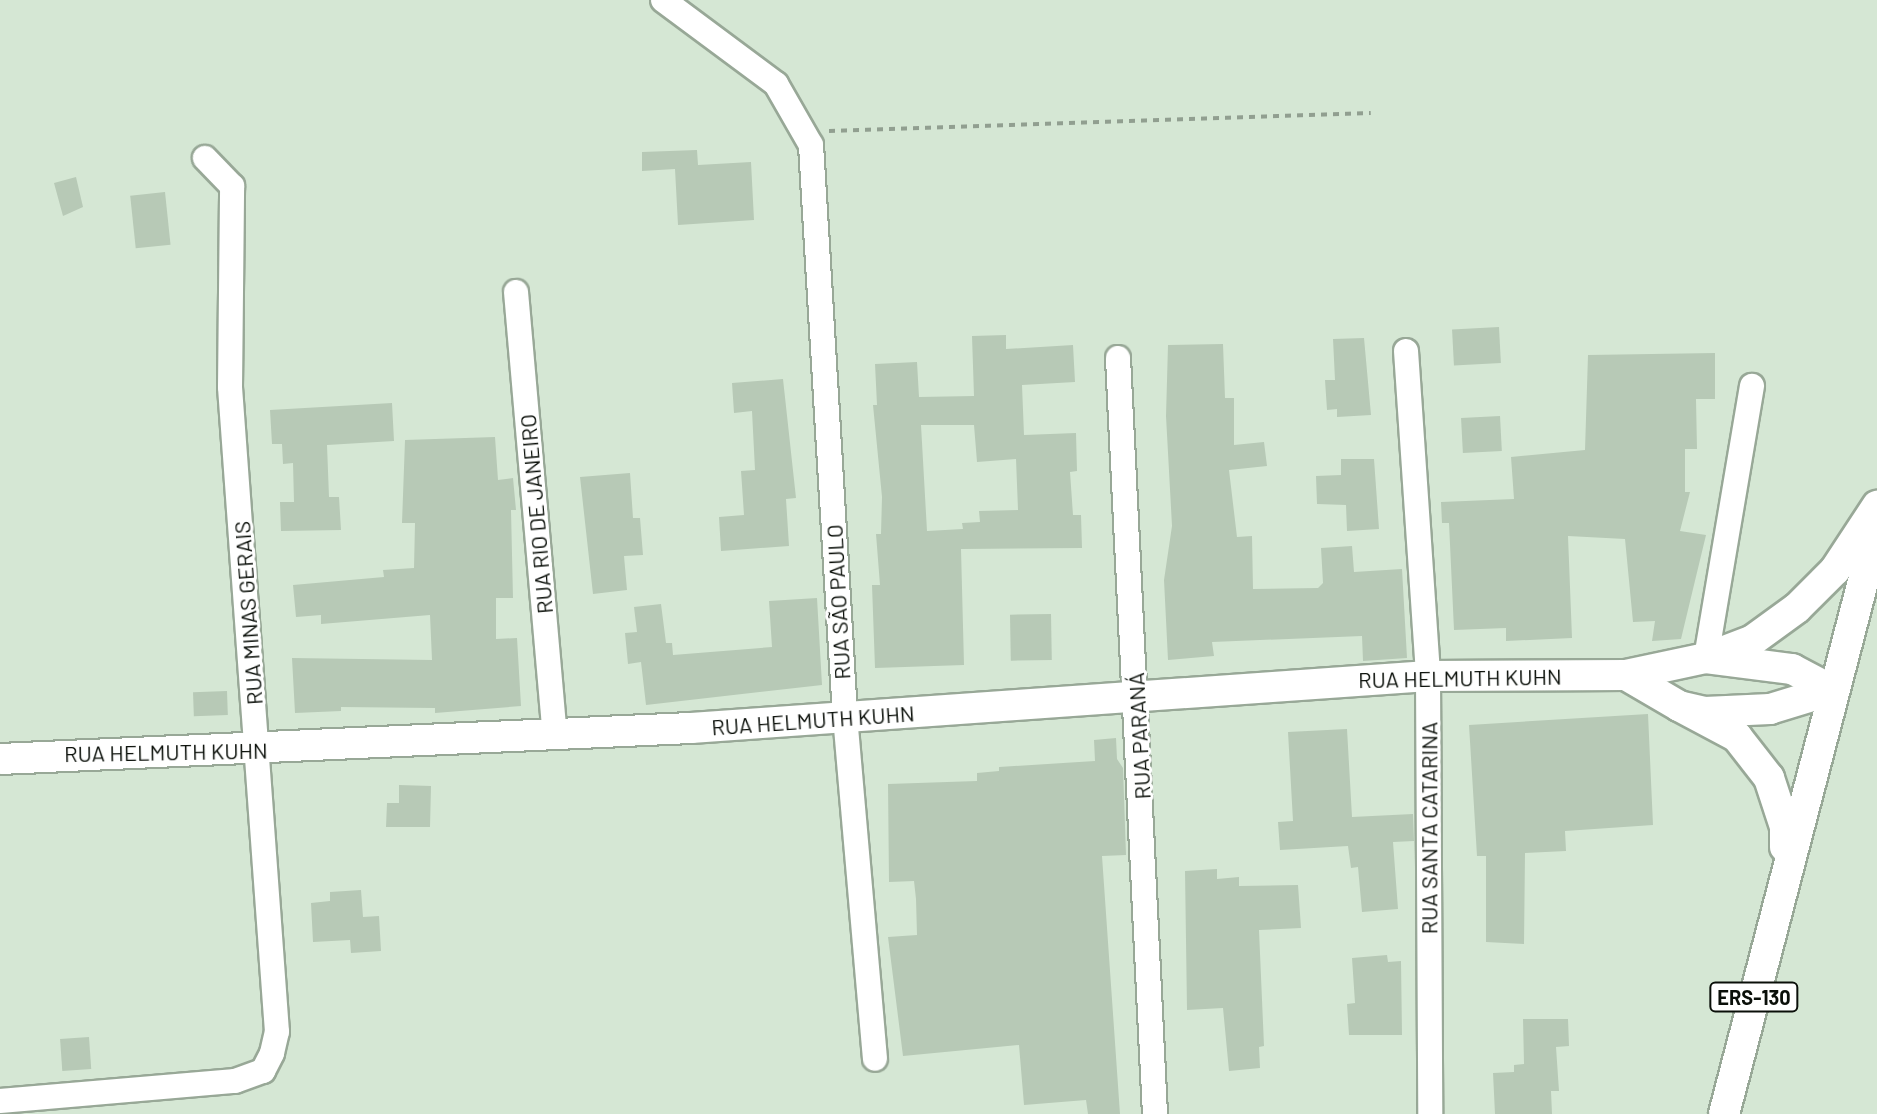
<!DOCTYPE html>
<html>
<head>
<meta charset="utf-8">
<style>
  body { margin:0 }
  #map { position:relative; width:1877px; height:1114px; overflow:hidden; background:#d5e7d4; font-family:Barlow,sans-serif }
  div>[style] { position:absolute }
  .building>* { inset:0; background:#b7c9b6; transform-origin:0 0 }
  .path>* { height:4px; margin-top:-2px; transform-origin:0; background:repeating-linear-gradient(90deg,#919f90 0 6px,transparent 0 12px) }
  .roads { filter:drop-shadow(2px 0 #98a897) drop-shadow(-2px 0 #98a897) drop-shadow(0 2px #98a897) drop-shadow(0 -2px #98a897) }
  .minor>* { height:24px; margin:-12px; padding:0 12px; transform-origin:12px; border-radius:12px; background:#fff }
  .major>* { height:30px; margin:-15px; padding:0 15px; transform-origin:15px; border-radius:15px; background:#fff }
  span { translate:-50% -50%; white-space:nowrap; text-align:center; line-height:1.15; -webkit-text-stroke:6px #fff; paint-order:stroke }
  .shield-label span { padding:2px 6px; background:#fff; border:2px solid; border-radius:6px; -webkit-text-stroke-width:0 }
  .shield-label { font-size:20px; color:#0a0f09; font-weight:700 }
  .street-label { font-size:22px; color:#0a0f09 }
</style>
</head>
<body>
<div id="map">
  <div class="building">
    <div style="clip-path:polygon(697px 150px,698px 165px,751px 162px,754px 220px,678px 225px,675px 169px,642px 171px,642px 152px)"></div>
    <div style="clip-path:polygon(76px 177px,83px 207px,63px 216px,54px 183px)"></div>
    <div style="left:165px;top:192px;width:53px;height:35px;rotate:84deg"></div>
    <div style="left:1499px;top:327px;width:36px;height:47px;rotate:87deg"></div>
    <div style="clip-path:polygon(evenodd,1006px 335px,1006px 349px,1073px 345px,1075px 382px,1022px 385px,1024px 435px,1076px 433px,1077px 471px,1070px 472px,1073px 515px,1081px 515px,1082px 548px,961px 549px,964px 665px,875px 668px,872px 585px,880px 585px,876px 534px,881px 534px,882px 497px,873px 405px,877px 405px,875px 364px,917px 362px,919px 397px,974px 396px,972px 336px,1006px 335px,921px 425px,974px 425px,977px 462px,1016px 459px,1018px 510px,979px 511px,980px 522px,962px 523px,963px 529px,927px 531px,921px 425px)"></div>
    <div style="clip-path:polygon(1364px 338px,1371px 415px,1337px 417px,1337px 409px,1327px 410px,1325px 380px,1335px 380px,1333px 339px)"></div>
    <div style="clip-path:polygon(1223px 344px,1225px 398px,1234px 398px,1234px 445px,1264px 442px,1267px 466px,1229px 470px,1237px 537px,1252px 536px,1253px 589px,1318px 588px,1323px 583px,1321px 548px,1352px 546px,1354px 572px,1402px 569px,1407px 658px,1363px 661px,1362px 636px,1212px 642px,1214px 656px,1168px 660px,1164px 580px,1172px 526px,1166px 416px,1168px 345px)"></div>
    <div style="clip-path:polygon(1715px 353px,1715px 399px,1696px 399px,1697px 449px,1685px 449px,1685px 492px,1690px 492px,1680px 531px,1706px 535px,1681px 639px,1652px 641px,1655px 621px,1633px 622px,1625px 539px,1568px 536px,1572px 638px,1506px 641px,1506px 628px,1454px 630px,1449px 523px,1442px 523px,1441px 502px,1514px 499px,1511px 457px,1585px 450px,1588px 355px)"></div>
    <div style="clip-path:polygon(783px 379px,796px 498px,786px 499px,789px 546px,721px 551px,719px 517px,744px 515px,741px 471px,755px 470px,752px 411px,734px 413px,732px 383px)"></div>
    <div style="clip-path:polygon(392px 403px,394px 441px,327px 445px,329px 497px,339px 497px,341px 530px,281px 531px,280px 502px,294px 502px,293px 463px,283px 464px,282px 444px,272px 444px,270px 410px)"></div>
    <div style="left:1500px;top:416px;width:35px;height:39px;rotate:87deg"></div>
    <div style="clip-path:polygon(495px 437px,498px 480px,513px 478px,516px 510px,511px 510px,513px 598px,496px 598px,496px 639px,517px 638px,521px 706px,435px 713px,435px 708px,341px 707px,341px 711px,295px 713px,292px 658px,432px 660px,430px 615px,321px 624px,321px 615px,296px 617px,293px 585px,384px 577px,383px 570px,414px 568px,415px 523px,402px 523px,405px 440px)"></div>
    <div style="clip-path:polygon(1341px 459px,1374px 459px,1379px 529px,1347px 531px,1346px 505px,1317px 504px,1316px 476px,1341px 475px)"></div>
    <div style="clip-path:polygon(630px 473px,633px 518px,640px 518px,643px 555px,624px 556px,627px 590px,593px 594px,580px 477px)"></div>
    <div style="clip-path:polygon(817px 598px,822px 685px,646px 705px,641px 662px,628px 664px,625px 633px,637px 632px,634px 607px,661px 604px,666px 643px,672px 643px,673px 655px,772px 647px,769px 601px)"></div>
    <div style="left:1051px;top:614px;width:46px;height:41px;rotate:89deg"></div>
    <div style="left:227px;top:691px;width:24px;height:34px;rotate:88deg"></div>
    <div style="clip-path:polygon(1648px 714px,1653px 825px,1565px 831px,1566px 851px,1525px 853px,1524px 944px,1486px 942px,1486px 856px,1477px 856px,1469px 725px)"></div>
    <div style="clip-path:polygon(1347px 729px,1352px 817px,1413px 814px,1414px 841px,1393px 842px,1398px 909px,1362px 912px,1358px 867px,1351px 868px,1348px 846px,1280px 850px,1278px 822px,1293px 821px,1288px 732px)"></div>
    <div style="clip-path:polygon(1116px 738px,1117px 759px,1123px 768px,1126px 855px,1102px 856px,1120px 1114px,1088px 1114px,1086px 1100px,1024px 1105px,1019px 1045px,903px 1056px,888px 937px,917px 935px,916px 899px,914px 881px,889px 882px,888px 784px,977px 781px,977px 773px,999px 771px,999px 767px,1095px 761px,1094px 740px)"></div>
    <div style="clip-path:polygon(399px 785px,431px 786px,430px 827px,386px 827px,387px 803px,399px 803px)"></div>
    <div style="clip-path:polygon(1217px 869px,1217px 879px,1239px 877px,1239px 886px,1298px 885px,1301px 928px,1259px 930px,1264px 1046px,1259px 1047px,1260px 1068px,1229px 1071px,1223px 1008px,1187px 1010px,1185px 871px)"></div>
    <div style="clip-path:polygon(361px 890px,363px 917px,379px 916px,381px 951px,351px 953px,350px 940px,313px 942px,311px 903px,330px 901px,330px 892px)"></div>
    <div style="clip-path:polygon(1387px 955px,1388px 962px,1401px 961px,1402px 1035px,1349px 1035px,1347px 1004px,1355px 1003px,1352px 958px)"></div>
    <div style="clip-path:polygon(1523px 1019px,1568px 1019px,1569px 1046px,1556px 1047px,1559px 1091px,1551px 1091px,1552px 1114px,1495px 1114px,1493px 1073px,1514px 1072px,1514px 1065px,1524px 1064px)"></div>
    <div style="left:89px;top:1037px;width:32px;height:29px;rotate:86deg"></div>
  </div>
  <div class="path">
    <div style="left:829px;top:131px;width:542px;rotate:-1.9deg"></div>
  </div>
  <div class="roads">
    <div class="minor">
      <div style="left:663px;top:0;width:141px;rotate:36.6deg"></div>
      <div style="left:776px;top:84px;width:70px;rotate:60.2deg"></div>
      <div style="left:811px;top:145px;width:572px;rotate:86.59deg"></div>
      <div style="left:845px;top:716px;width:344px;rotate:85deg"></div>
      <div style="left:516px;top:292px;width:446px;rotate:85deg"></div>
      <div style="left:1406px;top:351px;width:326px;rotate:86.1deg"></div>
      <div style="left:1428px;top:676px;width:438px;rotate:89.7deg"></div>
      <div style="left:1118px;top:358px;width:757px;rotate:87.2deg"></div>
      <div style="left:1706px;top:658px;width:276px;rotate:-80.4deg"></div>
      <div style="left:0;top:1101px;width:236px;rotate:-4.9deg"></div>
      <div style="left:235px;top:1081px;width:30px;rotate:-20deg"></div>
      <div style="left:263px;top:1071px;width:20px;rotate:-63deg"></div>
      <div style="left:272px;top:1053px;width:22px;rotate:-77deg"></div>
      <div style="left:277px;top:1032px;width:647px;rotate:-94.17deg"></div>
      <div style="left:230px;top:387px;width:201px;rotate:-89.4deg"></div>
      <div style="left:232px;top:186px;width:39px;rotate:-134deg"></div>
    </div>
    <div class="major">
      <div style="left:1714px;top:655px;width:42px;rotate:-21deg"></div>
      <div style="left:1753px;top:640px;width:54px;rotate:-36deg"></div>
      <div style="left:1797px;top:608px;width:54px;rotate:-45deg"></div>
      <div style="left:1835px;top:570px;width:77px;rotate:-56.7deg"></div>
      <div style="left:1626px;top:675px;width:61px;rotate:30.3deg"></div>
      <div style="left:1679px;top:706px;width:27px;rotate:13deg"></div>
      <div style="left:1705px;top:712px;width:65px;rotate:-2.6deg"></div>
      <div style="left:1770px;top:709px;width:65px;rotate:-17deg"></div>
      <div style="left:1679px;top:706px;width:66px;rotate:28.1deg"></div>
      <div style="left:1737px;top:737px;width:52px;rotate:52deg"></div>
      <div style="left:1769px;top:778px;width:52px;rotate:71.9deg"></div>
      <div style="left:1785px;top:827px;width:20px;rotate:90deg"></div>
      <div style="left:0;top:759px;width:692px;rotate:-2.57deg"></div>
      <div style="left:691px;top:728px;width:739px;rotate:-4.04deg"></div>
      <div style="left:1428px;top:676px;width:198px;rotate:-0.3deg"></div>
      <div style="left:1626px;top:675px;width:82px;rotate:-12deg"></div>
      <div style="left:1706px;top:658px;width:87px;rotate:7.3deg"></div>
      <div style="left:1792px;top:669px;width:45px;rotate:27.7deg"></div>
      <div style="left:1724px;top:1114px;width:606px;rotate:-75.37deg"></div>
    </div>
  </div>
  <div class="shield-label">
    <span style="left:1754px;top:997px">ERS-130</span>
  </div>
  <div class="street-label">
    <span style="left:536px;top:514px;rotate:-95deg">RUA RIO DE JANEIRO</span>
    <span style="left:838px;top:602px;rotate:-93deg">RUA SÃO PAULO</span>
    <span style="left:248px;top:613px;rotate:-94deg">RUA MINAS GERAIS</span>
    <span style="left:1460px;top:678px;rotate:-1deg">RUA HELMUTH KUHN</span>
    <span style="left:813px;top:720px;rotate:-4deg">RUA HELMUTH KUHN</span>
    <span style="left:1139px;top:736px;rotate:-93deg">RUA PARANÁ</span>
    <span style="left:166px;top:752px;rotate:-1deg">RUA HELMUTH KUHN</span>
    <span style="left:1429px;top:828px;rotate:-90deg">RUA SANTA CATARINA</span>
  </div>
</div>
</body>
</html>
